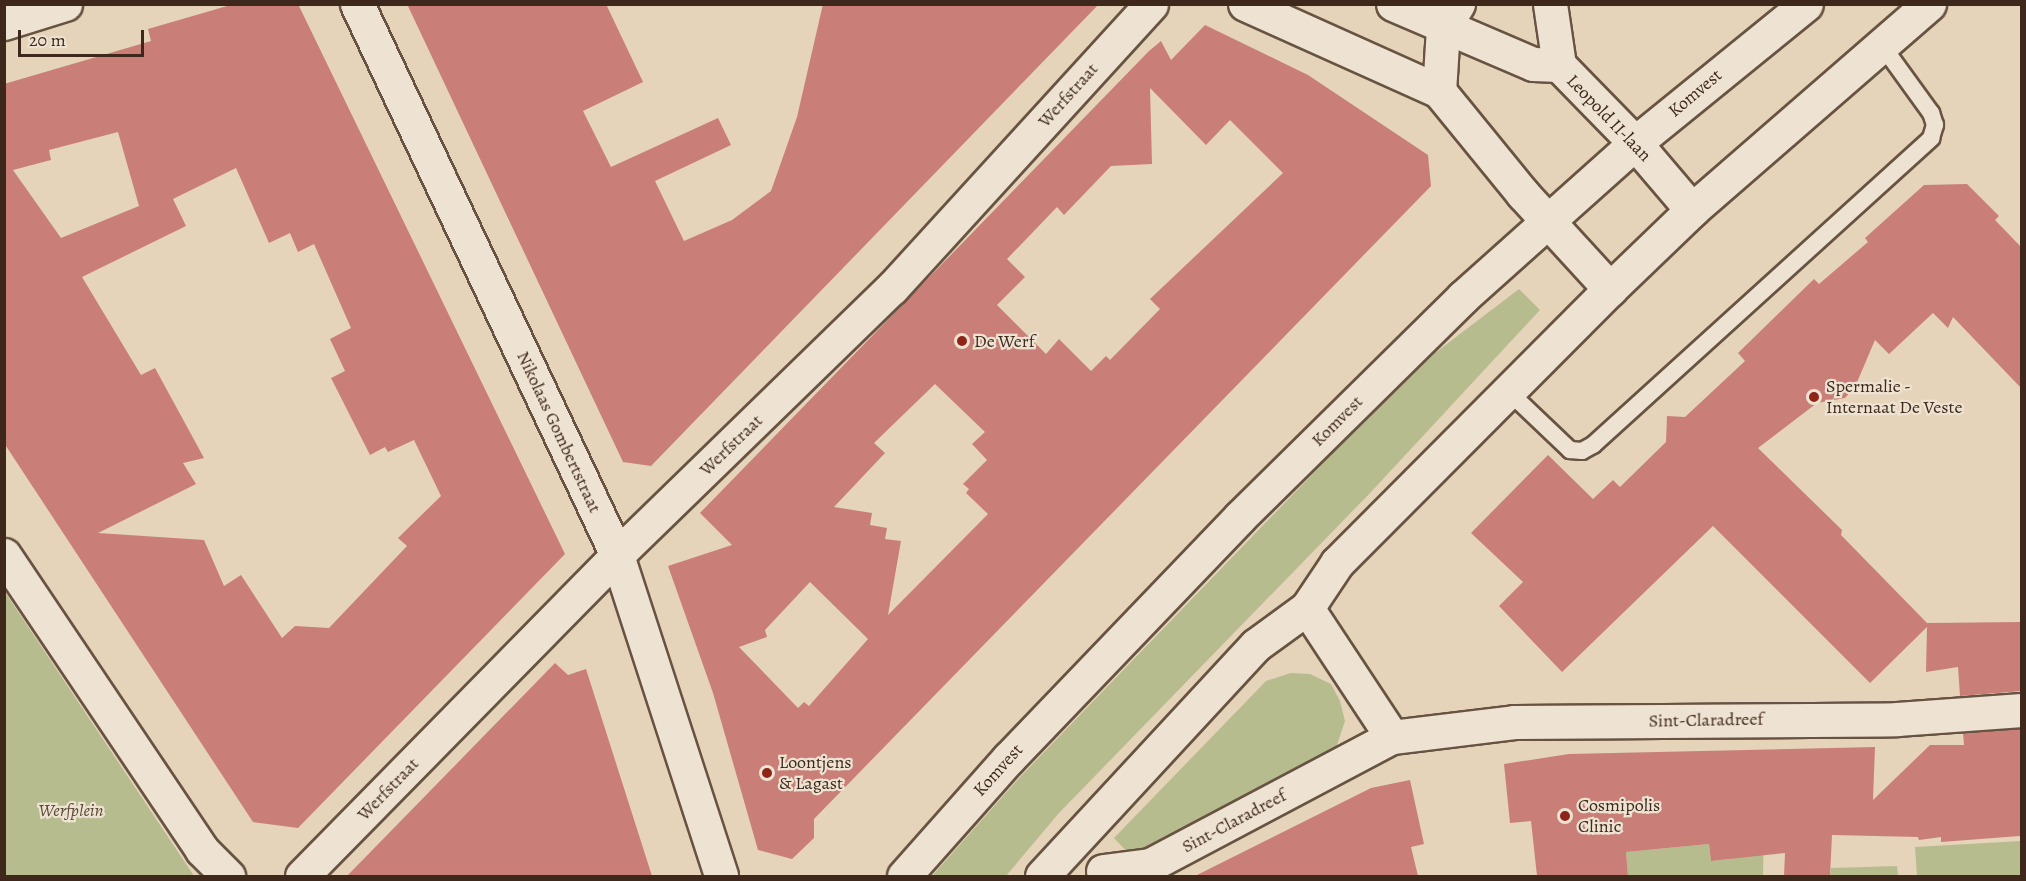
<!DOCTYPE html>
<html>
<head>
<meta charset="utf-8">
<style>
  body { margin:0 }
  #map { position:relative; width:2026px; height:881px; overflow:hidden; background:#e5d4b9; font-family:Alegreya,serif }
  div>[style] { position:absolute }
  .green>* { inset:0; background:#b7bc8e }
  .building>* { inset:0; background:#c97f78 }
  .roads { filter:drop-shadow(2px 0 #685342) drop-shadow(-2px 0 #685342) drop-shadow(0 2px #685342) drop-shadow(0 -2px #685342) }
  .service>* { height:16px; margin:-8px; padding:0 8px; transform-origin:8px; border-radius:8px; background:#eee3d2 }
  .minor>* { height:33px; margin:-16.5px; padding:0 16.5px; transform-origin:16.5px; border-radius:16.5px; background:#eee3d2 }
  .tertiary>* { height:33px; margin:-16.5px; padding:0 16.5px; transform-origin:16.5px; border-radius:16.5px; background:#eee3d2 }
  .secondary>* { height:33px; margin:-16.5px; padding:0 16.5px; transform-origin:16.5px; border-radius:16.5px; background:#eee3d2 }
  .dots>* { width:16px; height:16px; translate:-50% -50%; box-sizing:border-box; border:3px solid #eee3d2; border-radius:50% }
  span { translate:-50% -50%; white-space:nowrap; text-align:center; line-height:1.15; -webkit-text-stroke:4.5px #eee3d2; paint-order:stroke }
  .street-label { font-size:18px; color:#3e281b }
  .poi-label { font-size:18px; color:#3e281b }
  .left { translate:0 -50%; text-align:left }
  .park-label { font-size:18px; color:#564632; font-style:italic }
  .frame { position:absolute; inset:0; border:6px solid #3e281b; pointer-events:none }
  .scale { position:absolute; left:18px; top:30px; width:126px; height:27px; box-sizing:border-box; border:3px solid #3e281b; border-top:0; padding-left:8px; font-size:18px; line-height:21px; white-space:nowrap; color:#3e281b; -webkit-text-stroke:4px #eee3d2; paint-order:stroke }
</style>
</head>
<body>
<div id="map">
  <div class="green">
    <div style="clip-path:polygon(1519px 289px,1540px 310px,1371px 492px,1059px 813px,1006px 876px,932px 876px,1021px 776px,1332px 454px,1435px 353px)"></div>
    <div style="clip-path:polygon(4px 592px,5px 592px,194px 876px,5px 876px)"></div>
    <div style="clip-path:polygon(1291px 673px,1310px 674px,1331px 684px,1340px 701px,1345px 721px,1335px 751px,1133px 858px,1114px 838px,1266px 681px)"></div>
    <div style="clip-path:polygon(1764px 823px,1763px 876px,1628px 876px,1626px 852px,1709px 844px,1711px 861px,1730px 859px)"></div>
    <div style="clip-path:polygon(2021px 841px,2021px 876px,1917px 876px,1915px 847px)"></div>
    <div style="clip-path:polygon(1897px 866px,1898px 876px,1830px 876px,1831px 868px)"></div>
  </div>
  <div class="building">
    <div style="clip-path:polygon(evenodd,234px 4px,298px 4px,565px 554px,298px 828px,253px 822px,4px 443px,4px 84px,151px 41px,148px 29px,234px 4px,118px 132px,139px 206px,61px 238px,13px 170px,51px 160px,49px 150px,118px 132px,234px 4px,236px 168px,269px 243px,290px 233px,298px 252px,314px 244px,351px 328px,330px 339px,345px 371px,331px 378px,370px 455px,385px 447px,388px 452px,414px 440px,441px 496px,398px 538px,407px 546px,329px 628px,295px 626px,282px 638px,241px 575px,224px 586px,204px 540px,98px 533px,196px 484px,183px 463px,204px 458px,155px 368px,141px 375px,82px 277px,186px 226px,173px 199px,236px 168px)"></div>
    <div style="clip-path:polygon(407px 4px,606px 4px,643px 82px,583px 111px,611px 167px,718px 118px,731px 145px,655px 181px,684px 241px,732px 220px,771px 191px,797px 117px,823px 4px,1099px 4px,651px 466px,623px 462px)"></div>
    <div style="clip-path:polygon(evenodd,1205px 25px,1308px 75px,1428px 155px,1431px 186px,855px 777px,814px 819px,814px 838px,792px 859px,758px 850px,713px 693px,668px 566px,732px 545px,700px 513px,1149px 51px,1161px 41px,1171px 60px,1205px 25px,1150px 88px,1206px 145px,1230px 120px,1283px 173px,1150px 299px,1160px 309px,1110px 360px,1106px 356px,1091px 371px,1059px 339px,1046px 354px,997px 305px,1025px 277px,1007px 259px,1057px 207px,1064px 215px,1111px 166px,1152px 164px,1150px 88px,1205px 25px,935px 384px,985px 432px,972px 444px,987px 460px,963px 484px,969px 489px,966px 493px,988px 514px,888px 615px,901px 541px,885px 539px,887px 528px,870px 525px,872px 513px,834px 507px,885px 453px,874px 443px,935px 384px,1205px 25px,810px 582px,868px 639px,809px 706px,804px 702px,798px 708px,739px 647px,767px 637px,765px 630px,810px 582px)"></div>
    <div style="clip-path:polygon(1967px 184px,1999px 216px,1995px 220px,2022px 248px,2022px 389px,1953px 317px,1948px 328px,1933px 313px,1889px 354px,1875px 340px,1855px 387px,1845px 398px,1817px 403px,1758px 448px,1842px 530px,1841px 535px,1927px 623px,2022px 622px,2022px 691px,1960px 696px,1958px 667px,1926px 672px,1927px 627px,1870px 683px,1713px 526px,1562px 672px,1499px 606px,1523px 582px,1471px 533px,1548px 455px,1593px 499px,1613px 480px,1620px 487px,1666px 442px,1667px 416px,1685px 417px,1745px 361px,1738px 353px,1814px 279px,1819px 284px,1868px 242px,1865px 238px,1924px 185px)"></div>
    <div style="clip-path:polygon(555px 663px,568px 675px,586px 669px,652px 876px,347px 876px)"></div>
    <div style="clip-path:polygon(2022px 729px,2020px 836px,1941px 842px,1941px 837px,1919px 840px,1918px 837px,1832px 835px,1830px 876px,1784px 876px,1785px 853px,1711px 861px,1709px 844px,1626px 852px,1628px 876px,1537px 876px,1531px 821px,1510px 823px,1504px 764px,1569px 754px,1875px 747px,1873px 800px,1930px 745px,1964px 745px,1963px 733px)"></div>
    <div style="clip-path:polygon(1410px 780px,1424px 844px,1411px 847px,1418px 876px,1195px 876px,1371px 788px)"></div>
  </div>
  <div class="roads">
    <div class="service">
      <div style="left:1508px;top:391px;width:86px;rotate:43.6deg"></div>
      <div style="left:1570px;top:450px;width:12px;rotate:5deg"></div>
      <div style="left:1582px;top:451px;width:13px;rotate:-29deg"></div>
      <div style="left:1593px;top:445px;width:457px;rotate:-42.2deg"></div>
      <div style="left:1931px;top:138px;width:14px;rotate:-73deg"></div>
      <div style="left:1935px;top:125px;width:13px;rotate:-108deg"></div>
      <div style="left:1931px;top:113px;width:85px;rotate:-125.9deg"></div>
    </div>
    <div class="minor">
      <div style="left:357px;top:4px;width:609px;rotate:64.74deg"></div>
      <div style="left:617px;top:555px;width:337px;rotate:72deg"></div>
      <div style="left:4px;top:555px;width:355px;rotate:56.1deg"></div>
      <div style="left:202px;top:850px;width:37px;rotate:45deg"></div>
      <div style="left:1307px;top:608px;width:154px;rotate:56.6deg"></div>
      <div style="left:1103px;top:871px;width:47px;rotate:-7.3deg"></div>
      <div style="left:1150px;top:865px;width:274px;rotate:-27.9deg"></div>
      <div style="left:1392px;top:737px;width:123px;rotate:-7deg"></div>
      <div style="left:1514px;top:722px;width:383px;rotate:-0.4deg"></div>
      <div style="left:1897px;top:719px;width:125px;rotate:-4.1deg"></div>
      <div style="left:302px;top:876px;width:450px;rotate:-45.5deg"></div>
      <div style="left:617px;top:555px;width:383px;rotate:-44.2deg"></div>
      <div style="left:892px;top:288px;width:384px;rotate:-47.6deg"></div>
    </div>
    <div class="tertiary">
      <div style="left:1245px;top:4px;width:213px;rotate:24.2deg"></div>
      <div style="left:1393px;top:4px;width:152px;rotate:23.2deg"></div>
      <div style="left:1533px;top:64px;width:26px;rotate:2deg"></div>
      <div style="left:4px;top:23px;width:64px;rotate:-17.3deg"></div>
    </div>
    <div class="secondary">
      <div style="left:1458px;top:4px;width:28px;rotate:122deg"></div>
      <div style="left:1443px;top:28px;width:63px;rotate:93.6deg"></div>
      <div style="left:1439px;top:91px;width:133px;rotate:50.8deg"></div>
      <div style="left:1523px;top:194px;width:129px;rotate:47.5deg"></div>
      <div style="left:1550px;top:4px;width:62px;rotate:81.6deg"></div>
      <div style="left:1559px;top:65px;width:109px;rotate:45.7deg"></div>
      <div style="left:1635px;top:143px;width:88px;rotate:49.6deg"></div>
      <div style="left:904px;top:876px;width:157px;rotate:-48.4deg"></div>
      <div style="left:1008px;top:759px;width:335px;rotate:-46.2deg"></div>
      <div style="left:1240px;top:517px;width:313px;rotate:-44.6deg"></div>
      <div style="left:1463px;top:297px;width:231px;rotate:-41.8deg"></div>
      <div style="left:1635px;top:143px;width:220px;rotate:-39.1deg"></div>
      <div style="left:1042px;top:876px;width:315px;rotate:-47.2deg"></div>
      <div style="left:1256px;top:645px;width:63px;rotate:-36deg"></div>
      <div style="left:1307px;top:608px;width:54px;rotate:-56.3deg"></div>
      <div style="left:1337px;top:563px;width:387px;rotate:-45.1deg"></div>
      <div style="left:1610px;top:289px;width:114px;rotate:-43.9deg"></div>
      <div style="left:1692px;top:210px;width:314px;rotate:-41deg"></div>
    </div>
  </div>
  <div class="dots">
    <div style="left:962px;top:341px;background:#8f2418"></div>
    <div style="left:1814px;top:397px;background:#8f2418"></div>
    <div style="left:767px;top:773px;background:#8f2418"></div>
    <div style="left:1565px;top:816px;background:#8f2418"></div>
  </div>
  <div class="street-label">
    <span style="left:1695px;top:93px;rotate:-40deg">Komvest</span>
    <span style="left:1068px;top:95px;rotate:-48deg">Werfstraat</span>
    <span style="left:1609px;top:118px;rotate:46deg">Leopold II-laan</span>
    <span style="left:1337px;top:421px;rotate:-45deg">Komvest</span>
    <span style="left:559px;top:432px;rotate:65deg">Nikolaas Gombertstraat</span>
    <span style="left:731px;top:445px;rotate:-44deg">Werfstraat</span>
    <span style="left:1706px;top:720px;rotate:-1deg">Sint-Claradreef</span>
    <span style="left:998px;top:770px;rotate:-48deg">Komvest</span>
    <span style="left:388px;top:789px;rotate:-46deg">Werfstraat</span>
    <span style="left:1234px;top:821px;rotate:-28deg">Sint-Claradreef</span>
  </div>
  <div class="poi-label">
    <span class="left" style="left:974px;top:341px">De Werf</span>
    <span class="left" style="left:1826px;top:397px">Spermalie -<br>Internaat De Veste</span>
    <span class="left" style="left:779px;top:773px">Loontjens<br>&amp; Lagast</span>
    <span class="left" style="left:1578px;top:816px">Cosmipolis<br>Clinic</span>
  </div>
  <div class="park-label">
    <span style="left:71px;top:810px">Werfplein</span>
  </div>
  <div class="frame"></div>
  <div class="scale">20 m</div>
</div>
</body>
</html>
